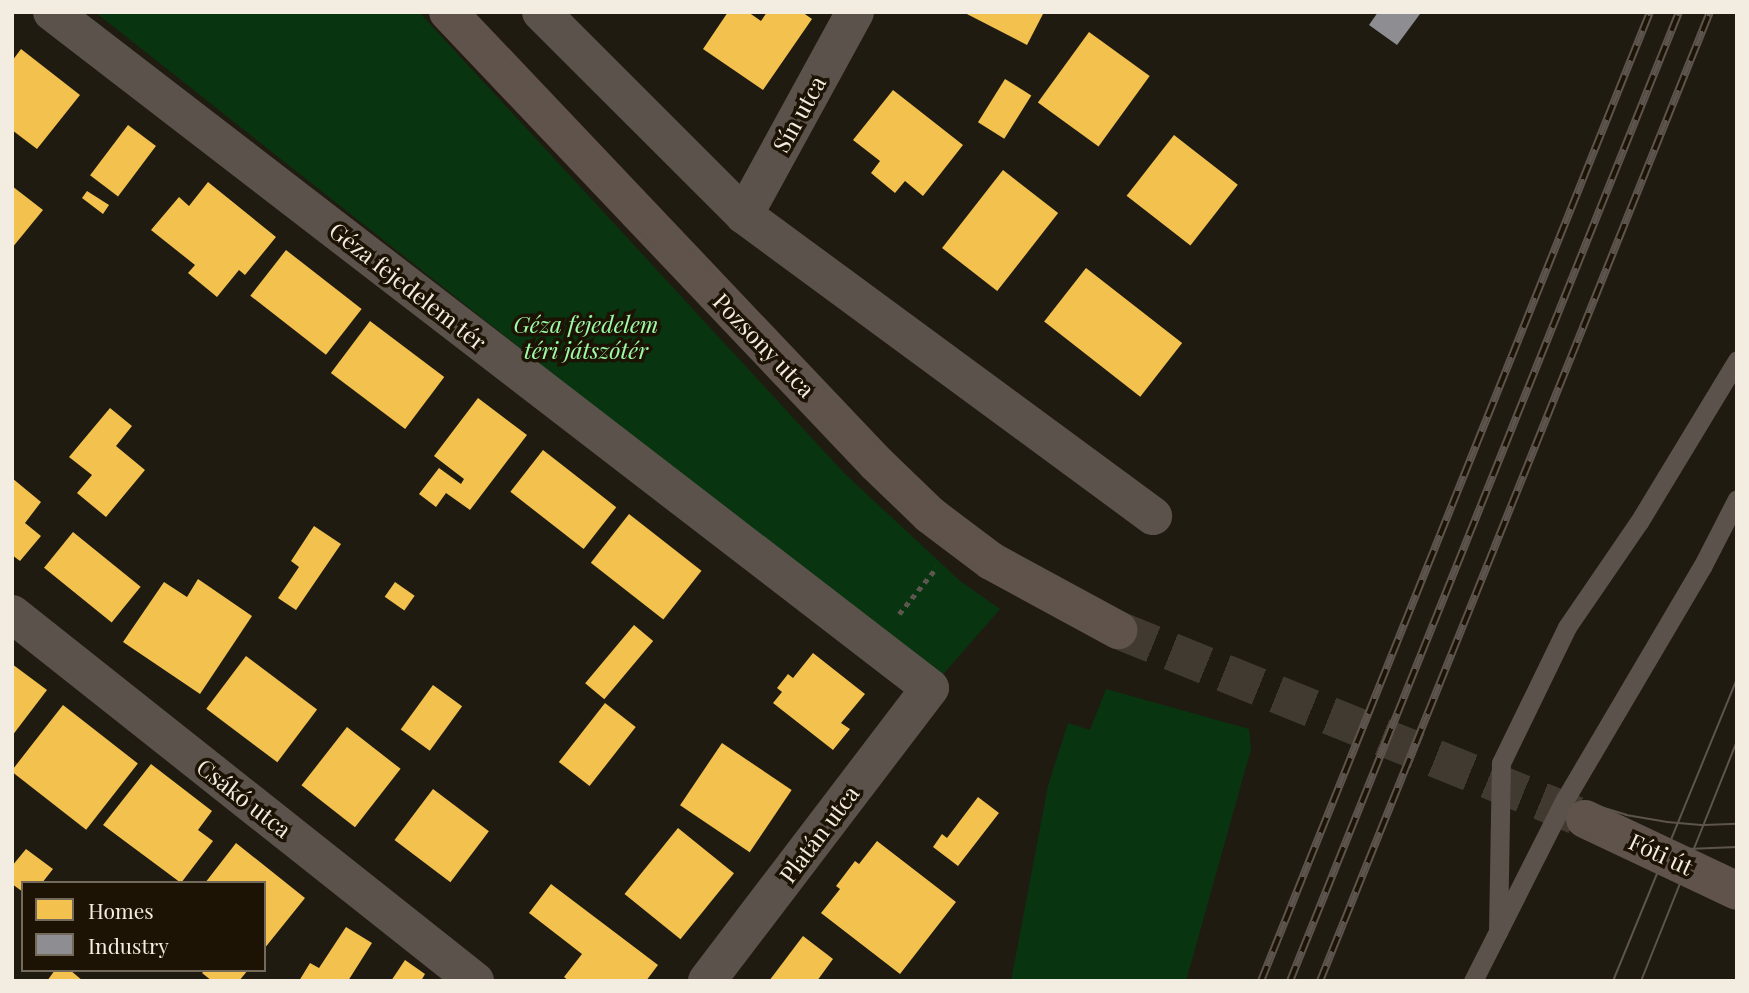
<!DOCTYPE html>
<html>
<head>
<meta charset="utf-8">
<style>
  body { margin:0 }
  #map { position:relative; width:1749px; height:993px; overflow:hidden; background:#201b11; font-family:"Playfair Display",serif }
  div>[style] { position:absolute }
  .green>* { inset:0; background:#08350f }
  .homes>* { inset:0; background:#f2c14e; transform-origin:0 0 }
  .industry>* { inset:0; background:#8d8d92 }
  .secondary-tunnel>* { height:38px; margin-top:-19px; transform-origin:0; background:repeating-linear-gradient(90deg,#403a30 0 38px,transparent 0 57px) }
  .path>* { height:4.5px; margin-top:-2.25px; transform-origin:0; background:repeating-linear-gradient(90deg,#5c564f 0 5px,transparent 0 10px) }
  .lane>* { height:19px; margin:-9.5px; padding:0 9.5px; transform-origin:9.5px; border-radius:9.5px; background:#5c524c }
  .street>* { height:38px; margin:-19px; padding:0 19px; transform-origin:19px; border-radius:19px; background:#5c524c }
  .secondary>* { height:38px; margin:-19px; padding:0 19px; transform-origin:19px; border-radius:19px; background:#60534c }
  .tram>* { height:2px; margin:-1px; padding:0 1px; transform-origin:1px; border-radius:1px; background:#5c544d }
  .rail>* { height:8px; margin-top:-4px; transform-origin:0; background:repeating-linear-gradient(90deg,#1d1304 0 16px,#5c544d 0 32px); box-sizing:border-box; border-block:2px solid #5c544d }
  span { translate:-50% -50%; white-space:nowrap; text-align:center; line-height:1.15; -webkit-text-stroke:7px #1d1304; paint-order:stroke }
  .street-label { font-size:23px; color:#f3ece1 }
  .park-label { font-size:23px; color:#9efca7; font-style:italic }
  .frame { position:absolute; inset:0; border:14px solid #f3ece1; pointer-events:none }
  .legend { position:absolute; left:21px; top:881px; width:245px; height:91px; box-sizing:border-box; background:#1d1304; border:2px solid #736a5c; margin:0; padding:9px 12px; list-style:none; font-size:21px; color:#f3ece1 }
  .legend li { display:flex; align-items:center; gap:14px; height:35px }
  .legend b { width:35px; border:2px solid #736a5c }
</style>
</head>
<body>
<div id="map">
  <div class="green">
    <div style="clip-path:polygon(95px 12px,419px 12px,844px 473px,960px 581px,1000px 609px,939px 679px)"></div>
    <div style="clip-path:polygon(1106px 689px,1249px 729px,1251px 749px,1186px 981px,1011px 981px,1048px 786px,1068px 723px,1090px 730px)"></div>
  </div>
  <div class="homes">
    <div style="clip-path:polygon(728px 12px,748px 12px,761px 21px,767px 12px,802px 12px,812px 19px,763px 90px,703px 49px)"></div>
    <div style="clip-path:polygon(963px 12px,1044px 12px,1027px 45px)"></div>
    <div style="left:1089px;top:32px;width:75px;height:87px;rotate:36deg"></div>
    <div style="clip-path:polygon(21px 49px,80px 95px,37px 149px,12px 130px,12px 61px)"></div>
    <div style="left:1005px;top:79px;width:31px;height:51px;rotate:32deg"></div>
    <div style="clip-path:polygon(893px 90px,963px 145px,923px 196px,905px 181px,895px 193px,871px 173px,880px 161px,853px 140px)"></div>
    <div style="left:128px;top:125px;width:35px;height:63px;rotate:37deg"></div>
    <div style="left:1174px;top:135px;width:81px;height:77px;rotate:38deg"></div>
    <div style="left:1003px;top:170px;width:70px;height:99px;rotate:38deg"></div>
    <div style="clip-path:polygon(208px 182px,276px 237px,245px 275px,239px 270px,217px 297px,188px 273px,195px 265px,151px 230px,179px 197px,189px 206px)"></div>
    <div style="clip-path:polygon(12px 186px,43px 210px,12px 248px)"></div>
    <div style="clip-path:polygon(87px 191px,109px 205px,103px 214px,82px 198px)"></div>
    <div style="left:286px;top:250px;width:96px;height:58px;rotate:38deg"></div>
    <div style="left:1086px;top:268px;width:122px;height:68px;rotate:38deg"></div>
    <div style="left:370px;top:321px;width:93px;height:65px;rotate:37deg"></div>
    <div style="clip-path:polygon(478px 398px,527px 435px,470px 510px,446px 493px,436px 507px,419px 494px,439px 468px,461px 484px,464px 479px,434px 456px)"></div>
    <div style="clip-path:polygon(110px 408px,132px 426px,116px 446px,145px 470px,106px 517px,77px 493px,92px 475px,69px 457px)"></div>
    <div style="left:543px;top:450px;width:93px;height:53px;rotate:38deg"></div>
    <div style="clip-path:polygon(12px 478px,41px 502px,25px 523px,41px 536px,20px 561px,12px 555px)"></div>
    <div style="left:629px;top:514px;width:92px;height:62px;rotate:38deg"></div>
    <div style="clip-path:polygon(314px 526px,341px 544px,296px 610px,278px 598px,299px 567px,291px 561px)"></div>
    <div style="left:73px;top:532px;width:87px;height:46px;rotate:39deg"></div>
    <div style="clip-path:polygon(198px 579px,252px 616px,200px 694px,123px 642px,164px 582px,187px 597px)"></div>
    <div style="left:395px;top:582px;width:24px;height:18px;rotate:35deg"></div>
    <div style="left:634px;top:625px;width:25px;height:76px;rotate:40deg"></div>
    <div style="clip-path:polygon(813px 653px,865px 694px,841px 723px,850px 729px,833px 750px,773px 703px,782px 692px,777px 688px,788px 674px,793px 678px)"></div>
    <div style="left:246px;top:656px;width:89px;height:66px;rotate:37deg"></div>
    <div style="clip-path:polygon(12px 664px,47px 690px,12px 736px)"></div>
    <div style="left:433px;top:685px;width:36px;height:55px;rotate:36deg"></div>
    <div style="left:605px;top:703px;width:39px;height:75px;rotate:38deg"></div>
    <div style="left:63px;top:705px;width:95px;height:84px;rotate:38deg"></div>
    <div style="left:347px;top:727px;width:68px;height:74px;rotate:38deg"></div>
    <div style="left:722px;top:743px;width:84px;height:75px;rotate:34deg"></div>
    <div style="clip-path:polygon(151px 764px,212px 811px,198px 830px,213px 841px,181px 883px,103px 825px)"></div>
    <div style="left:433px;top:789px;width:70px;height:64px;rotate:37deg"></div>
    <div style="clip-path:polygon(978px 797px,999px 813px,958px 866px,933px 847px,942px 834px,947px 838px)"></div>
    <div style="left:678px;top:828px;width:72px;height:85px;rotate:39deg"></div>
    <div style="clip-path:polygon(877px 841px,956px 902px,900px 974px,821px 913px,840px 889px,836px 886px,855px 861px,859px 864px)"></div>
    <div style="clip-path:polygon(236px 843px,305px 898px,264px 949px,264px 883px,205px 883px)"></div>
    <div style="clip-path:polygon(26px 849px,53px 869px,42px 883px,23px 883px,23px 892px,12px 884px,12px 866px)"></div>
    <div style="clip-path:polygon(551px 884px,658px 965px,646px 981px,569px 981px,564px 977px,582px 954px,529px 913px)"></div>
    <div style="clip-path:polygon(346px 927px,372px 943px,348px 981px,299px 981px,310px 963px,319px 968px)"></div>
    <div style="clip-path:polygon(803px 936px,833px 959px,817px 981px,769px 981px)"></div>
    <div style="clip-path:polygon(405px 960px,425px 974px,421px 981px,391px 981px)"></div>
    <div style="clip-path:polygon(55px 970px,70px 970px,83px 981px,47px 981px)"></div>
    <div style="clip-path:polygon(205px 970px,248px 970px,239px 981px,212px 981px,202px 973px)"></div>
  </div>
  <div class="industry">
    <div style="clip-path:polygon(1378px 12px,1419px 12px,1420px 14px,1397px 45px,1369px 25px)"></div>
  </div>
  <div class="secondary-tunnel">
    <div style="left:1118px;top:630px;width:504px;rotate:22.03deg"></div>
  </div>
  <div class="path">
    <div style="left:899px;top:614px;width:60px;rotate:-51deg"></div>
  </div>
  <div class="lane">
    <div style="left:1498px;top:932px;width:169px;rotate:-89deg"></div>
    <div style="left:1501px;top:763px;width:151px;rotate:-64.1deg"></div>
    <div style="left:1567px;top:627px;width:127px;rotate:-55.6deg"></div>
    <div style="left:1639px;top:522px;width:189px;rotate:-58.8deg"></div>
    <div style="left:1473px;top:981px;width:202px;rotate:-63.2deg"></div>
    <div style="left:1564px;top:801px;width:272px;rotate:-59.5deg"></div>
    <div style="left:1702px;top:567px;width:76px;rotate:-62.8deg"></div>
  </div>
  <div class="street">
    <div style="left:52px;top:12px;width:1108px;rotate:37.59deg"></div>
    <div style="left:930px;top:688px;width:368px;rotate:127.3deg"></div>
    <div style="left:541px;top:12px;width:287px;rotate:45deg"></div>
    <div style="left:744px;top:215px;width:508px;rotate:36.35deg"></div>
    <div style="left:744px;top:215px;width:231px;rotate:-61.3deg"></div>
    <div style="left:12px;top:614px;width:591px;rotate:38.4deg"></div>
  </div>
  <div class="secondary">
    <div style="left:448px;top:12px;width:622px;rotate:46.5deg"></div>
    <div style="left:876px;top:463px;width:75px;rotate:43.9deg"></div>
    <div style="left:930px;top:515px;width:76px;rotate:37deg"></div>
    <div style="left:991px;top:561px;width:145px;rotate:28.5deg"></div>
    <div style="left:1585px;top:819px;width:168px;rotate:25.3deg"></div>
  </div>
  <div class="tram">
    <div style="left:433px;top:12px;width:673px;rotate:46.75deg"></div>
    <div style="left:894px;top:502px;width:74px;rotate:40.6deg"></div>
    <div style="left:950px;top:550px;width:41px;rotate:34.1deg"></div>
    <div style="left:984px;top:573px;width:146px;rotate:29deg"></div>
    <div style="left:461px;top:12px;width:649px;rotate:46.06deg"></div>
    <div style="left:911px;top:479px;width:38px;rotate:42deg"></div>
    <div style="left:939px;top:504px;width:74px;rotate:35.6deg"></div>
    <div style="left:999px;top:547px;width:142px;rotate:28.2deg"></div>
    <div style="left:1591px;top:804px;width:37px;rotate:17deg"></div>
    <div style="left:1626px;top:815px;width:42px;rotate:9.7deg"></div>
    <div style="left:1667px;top:822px;width:37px;rotate:5deg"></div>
    <div style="left:1704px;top:825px;width:33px;rotate:-2deg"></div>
    <div style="left:1578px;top:833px;width:41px;rotate:15.8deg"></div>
    <div style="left:1617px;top:844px;width:45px;rotate:7.6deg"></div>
    <div style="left:1662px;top:850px;width:75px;rotate:-2.3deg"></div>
    <div style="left:1613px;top:981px;width:326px;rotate:-67.7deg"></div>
    <div style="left:1641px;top:981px;width:258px;rotate:-68.2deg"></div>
  </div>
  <div class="rail">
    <div style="left:1261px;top:981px;width:1044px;rotate:-68.13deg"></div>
    <div style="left:1290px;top:981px;width:1044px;rotate:-68.13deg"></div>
    <div style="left:1320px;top:981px;width:1045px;rotate:-68.08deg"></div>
  </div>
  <div class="street-label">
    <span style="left:799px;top:114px;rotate:-61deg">Sín utca</span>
    <span style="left:408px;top:286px;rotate:38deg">Géza fejedelem tér</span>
    <span style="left:764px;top:345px;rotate:46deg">Pozsony utca</span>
    <span style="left:244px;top:798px;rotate:38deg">Csákó utca</span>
    <span style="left:819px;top:834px;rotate:-53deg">Platán utca</span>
    <span style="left:1661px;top:854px;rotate:25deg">Fóti út</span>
  </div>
  <div class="park-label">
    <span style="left:586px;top:337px">Géza fejedelem<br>téri játszótér</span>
  </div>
  <div class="frame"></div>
  <ul class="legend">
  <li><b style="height:19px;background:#f2c14e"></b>Homes</li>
  <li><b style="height:19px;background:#8d8d92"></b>Industry</li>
  </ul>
</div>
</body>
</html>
